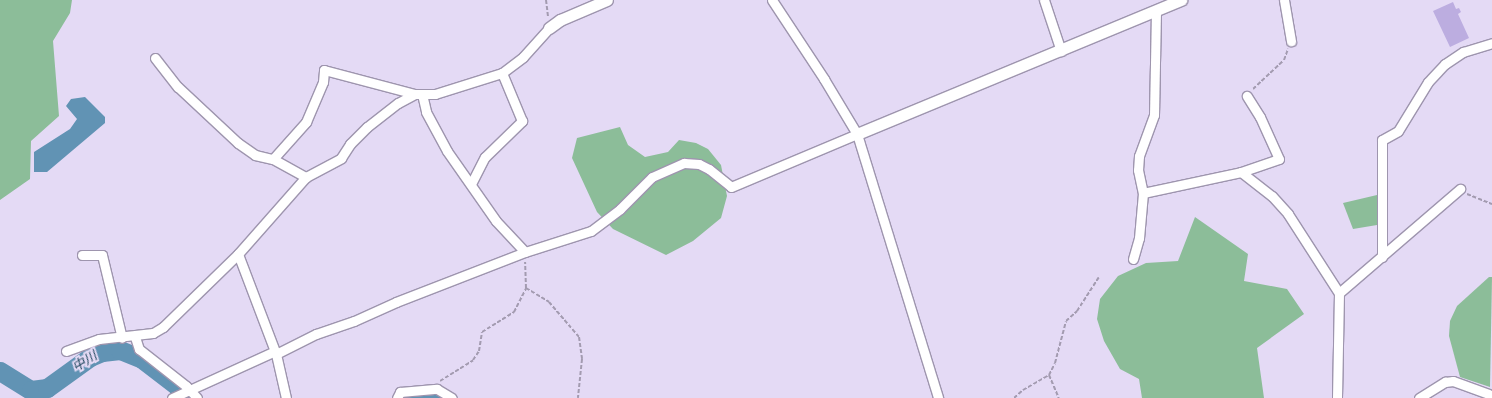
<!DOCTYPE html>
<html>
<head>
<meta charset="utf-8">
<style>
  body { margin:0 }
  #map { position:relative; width:1492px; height:398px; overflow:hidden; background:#e4daf5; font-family:"Times New Roman","Noto Sans JP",serif }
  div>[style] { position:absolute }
  .green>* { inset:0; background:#8cbd99 }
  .water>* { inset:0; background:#6193b4 }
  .river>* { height:19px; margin:-9.5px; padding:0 9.5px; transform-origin:9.5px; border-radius:9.5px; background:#6193b4 }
  .building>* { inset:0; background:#bcade0 }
  .path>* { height:2px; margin-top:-1px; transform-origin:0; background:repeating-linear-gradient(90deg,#a39bb0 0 4px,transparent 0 6px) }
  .roads { filter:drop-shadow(1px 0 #9e95ae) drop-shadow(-1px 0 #9e95ae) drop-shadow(0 1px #9e95ae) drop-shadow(0 -1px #9e95ae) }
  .minor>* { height:9px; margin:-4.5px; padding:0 4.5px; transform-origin:4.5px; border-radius:4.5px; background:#fff }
  .tertiary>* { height:11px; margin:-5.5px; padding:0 5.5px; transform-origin:5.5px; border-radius:5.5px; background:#fff }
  span { translate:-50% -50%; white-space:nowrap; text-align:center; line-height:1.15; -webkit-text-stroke:4px #e4daf5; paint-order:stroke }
  .water-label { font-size:13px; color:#143e55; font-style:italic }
</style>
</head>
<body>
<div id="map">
  <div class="green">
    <div style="clip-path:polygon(0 0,72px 0,70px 13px,53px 41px,59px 116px,31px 141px,30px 179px,0 200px)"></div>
    <div style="clip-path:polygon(620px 127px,628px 145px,645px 157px,668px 152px,679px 140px,696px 143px,708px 149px,721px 165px,727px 196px,721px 218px,693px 241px,666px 255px,613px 229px,597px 212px,572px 158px,577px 138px)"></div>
    <div style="clip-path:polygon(1377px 195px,1377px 225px,1353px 229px,1343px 203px)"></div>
    <div style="clip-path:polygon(1195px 217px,1248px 254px,1244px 281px,1287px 289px,1304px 314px,1257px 348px,1264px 398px,1142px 398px,1139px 379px,1120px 369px,1104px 341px,1097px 319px,1100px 299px,1118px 276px,1146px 263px,1178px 261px)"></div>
    <div style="clip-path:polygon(1489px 277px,1492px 277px,1490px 387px,1460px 377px,1449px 336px,1450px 321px,1457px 306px)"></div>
  </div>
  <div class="water">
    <div style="clip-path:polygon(85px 97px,105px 117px,105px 123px,47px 172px,34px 172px,34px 152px,70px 129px,77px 119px,66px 106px,71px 99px)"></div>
  </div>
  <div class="river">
    <div style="left:0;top:371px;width:36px;rotate:32deg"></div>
    <div style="left:31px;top:390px;width:16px;rotate:-7deg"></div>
    <div style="left:47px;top:388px;width:53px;rotate:-35.8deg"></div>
    <div style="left:90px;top:357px;width:13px;rotate:-23deg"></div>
    <div style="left:102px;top:352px;width:18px;rotate:-6deg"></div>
    <div style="left:120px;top:350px;width:24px;rotate:22deg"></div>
    <div style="left:142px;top:359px;width:44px;rotate:37.6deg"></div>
    <div style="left:177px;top:386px;width:16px;rotate:47deg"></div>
    <div style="left:412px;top:398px;width:25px"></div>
  </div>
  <div class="building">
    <div style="clip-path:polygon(1453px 2px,1456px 9px,1459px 8px,1461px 12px,1458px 14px,1469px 38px,1450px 47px,1433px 11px)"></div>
  </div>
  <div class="path">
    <div style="left:546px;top:0;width:17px;rotate:83deg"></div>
    <div style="left:1253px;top:89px;width:42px;rotate:-43.1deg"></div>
    <div style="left:1284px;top:60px;width:12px;rotate:-70deg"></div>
    <div style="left:1467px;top:194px;width:27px;rotate:22deg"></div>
    <div style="left:526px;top:288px;width:27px;rotate:31deg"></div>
    <div style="left:549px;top:302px;width:46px;rotate:49.4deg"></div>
    <div style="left:579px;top:337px;width:22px;rotate:82deg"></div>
    <div style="left:582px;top:359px;width:39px;rotate:96deg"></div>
    <div style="left:1049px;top:375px;width:25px;rotate:67deg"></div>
    <div style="left:440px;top:381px;width:39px;rotate:-32deg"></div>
    <div style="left:473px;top:360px;width:11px;rotate:-56deg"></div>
    <div style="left:479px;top:351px;width:19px;rotate:-81deg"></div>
    <div style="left:482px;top:332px;width:38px;rotate:-32deg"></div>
    <div style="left:514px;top:312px;width:27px;rotate:-63deg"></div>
    <div style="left:526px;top:288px;width:26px;rotate:-92deg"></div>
    <div style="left:1014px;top:398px;width:12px;rotate:-42deg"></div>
    <div style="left:1023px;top:390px;width:30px;rotate:-30deg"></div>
    <div style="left:1049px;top:375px;width:13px;rotate:-63deg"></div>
    <div style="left:1055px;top:363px;width:43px;rotate:-75.3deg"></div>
    <div style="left:1066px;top:321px;width:15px;rotate:-42deg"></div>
    <div style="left:1077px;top:311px;width:40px;rotate:-57.1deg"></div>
  </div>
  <div class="roads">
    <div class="minor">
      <div style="left:772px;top:0;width:95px;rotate:56.6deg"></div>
      <div style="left:824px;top:79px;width:64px;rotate:59deg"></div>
      <div style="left:857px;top:134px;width:276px;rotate:72.9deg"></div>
      <div style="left:1044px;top:0;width:54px;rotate:71.6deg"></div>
      <div style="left:1284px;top:0;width:42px;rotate:80.3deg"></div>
      <div style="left:1156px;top:11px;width:104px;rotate:91.1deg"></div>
      <div style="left:1154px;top:115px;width:44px;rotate:110.1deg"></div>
      <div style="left:1139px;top:156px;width:14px;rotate:94deg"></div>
      <div style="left:1138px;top:170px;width:24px;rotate:78deg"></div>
      <div style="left:1143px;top:193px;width:100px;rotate:-12.1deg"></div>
      <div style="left:1241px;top:172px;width:40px;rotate:-18.9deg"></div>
      <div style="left:1279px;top:159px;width:46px;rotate:-114.3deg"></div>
      <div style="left:1260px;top:117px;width:25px;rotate:-122deg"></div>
      <div style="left:155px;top:58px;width:37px;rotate:52deg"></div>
      <div style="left:178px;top:87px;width:82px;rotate:43deg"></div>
      <div style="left:238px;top:143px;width:21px;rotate:35deg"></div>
      <div style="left:255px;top:155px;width:18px;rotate:13deg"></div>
      <div style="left:273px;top:159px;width:38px;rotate:29deg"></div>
      <div style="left:422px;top:94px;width:18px;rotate:77deg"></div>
      <div style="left:426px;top:112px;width:44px;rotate:61.7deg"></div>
      <div style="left:447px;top:151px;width:85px;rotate:55deg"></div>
      <div style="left:496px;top:221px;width:42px;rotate:46.9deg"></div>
      <div style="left:273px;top:159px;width:50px;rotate:-48.3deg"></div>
      <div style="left:306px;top:122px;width:43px;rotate:-67deg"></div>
      <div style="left:323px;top:82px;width:12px;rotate:-85deg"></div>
      <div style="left:324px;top:70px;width:94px;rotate:14.8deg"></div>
      <div style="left:1241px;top:172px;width:39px;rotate:38deg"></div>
      <div style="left:1272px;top:196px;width:24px;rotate:48deg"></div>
      <div style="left:1288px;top:214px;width:94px;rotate:57.2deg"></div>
      <div style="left:1339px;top:293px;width:105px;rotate:91.1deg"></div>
      <div style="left:471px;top:184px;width:30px;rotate:-63deg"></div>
      <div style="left:485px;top:157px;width:52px;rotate:-44.2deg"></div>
      <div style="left:522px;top:121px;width:52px;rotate:-112.6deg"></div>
      <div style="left:238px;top:254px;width:107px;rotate:69.2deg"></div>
      <div style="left:276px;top:354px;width:45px;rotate:77.2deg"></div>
      <div style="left:82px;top:255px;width:20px"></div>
      <div style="left:102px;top:255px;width:85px;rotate:76.5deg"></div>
      <div style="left:1382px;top:257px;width:117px;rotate:-90deg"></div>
      <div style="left:1382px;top:140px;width:18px;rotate:-29deg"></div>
      <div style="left:1398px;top:131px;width:57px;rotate:-58.5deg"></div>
      <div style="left:1428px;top:82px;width:25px;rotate:-47deg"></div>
      <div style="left:1445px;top:64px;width:22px;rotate:-34deg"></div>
      <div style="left:1463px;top:52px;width:30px;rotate:-17deg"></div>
      <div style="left:1133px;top:259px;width:22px;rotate:-74deg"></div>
      <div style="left:1139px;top:238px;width:45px;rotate:-84.9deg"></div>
      <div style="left:1339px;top:293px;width:160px;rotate:-40.7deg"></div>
      <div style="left:135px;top:337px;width:13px;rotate:72deg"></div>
      <div style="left:139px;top:349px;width:60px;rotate:38.2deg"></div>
      <div style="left:186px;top:386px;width:16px;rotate:47deg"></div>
      <div style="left:66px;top:351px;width:35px;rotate:-20deg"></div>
      <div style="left:99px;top:339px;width:54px;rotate:-6.3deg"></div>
      <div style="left:153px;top:333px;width:12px;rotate:-31deg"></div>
      <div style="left:163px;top:327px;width:105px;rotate:-44.2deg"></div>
      <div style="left:238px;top:254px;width:103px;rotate:-48.6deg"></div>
      <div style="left:306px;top:177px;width:40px;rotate:-28deg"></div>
      <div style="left:341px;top:158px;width:17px;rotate:-57deg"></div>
      <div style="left:350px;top:144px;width:24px;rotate:-45deg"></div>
      <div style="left:367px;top:127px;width:39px;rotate:-38deg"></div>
      <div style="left:398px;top:103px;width:19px;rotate:-28deg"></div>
      <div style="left:415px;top:94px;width:20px"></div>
      <div style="left:435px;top:94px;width:70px;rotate:-17.4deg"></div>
      <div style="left:502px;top:73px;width:26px;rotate:-37deg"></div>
      <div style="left:523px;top:57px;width:39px;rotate:-48deg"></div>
      <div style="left:276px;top:354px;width:45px;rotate:-26.6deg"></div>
      <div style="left:316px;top:334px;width:40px;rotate:-18.9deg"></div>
      <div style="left:354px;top:321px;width:46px;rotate:-24.3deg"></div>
      <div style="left:396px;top:302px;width:138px;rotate:-21.2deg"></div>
      <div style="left:525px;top:252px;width:69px;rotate:-17.7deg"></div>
      <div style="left:591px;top:231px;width:36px;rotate:-37deg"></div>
      <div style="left:620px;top:209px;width:45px;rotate:-45deg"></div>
      <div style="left:652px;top:177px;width:35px;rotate:-24deg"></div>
      <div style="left:684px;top:163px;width:15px;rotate:4deg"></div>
      <div style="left:699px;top:164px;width:11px;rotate:27deg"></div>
      <div style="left:709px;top:169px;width:28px;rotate:39deg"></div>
      <div style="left:731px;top:187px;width:137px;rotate:-22.8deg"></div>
      <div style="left:172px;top:398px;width:113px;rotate:-24.5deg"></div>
      <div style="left:397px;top:398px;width:7px;rotate:-63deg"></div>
      <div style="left:400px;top:392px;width:37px;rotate:-5deg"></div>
      <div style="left:437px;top:389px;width:17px;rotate:31deg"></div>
      <div style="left:1419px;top:398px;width:31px;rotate:-32deg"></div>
      <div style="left:1445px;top:382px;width:8px;rotate:-7deg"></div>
      <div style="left:1453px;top:381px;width:38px;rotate:20deg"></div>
    </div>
    <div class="tertiary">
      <div style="left:549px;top:28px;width:14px;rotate:-36deg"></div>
      <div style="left:560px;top:20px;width:51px;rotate:-23.1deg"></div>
      <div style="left:857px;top:134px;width:351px;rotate:-22.5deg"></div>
    </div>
  </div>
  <div class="water-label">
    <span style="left:85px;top:362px;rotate:-32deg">中川</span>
  </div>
</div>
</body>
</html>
